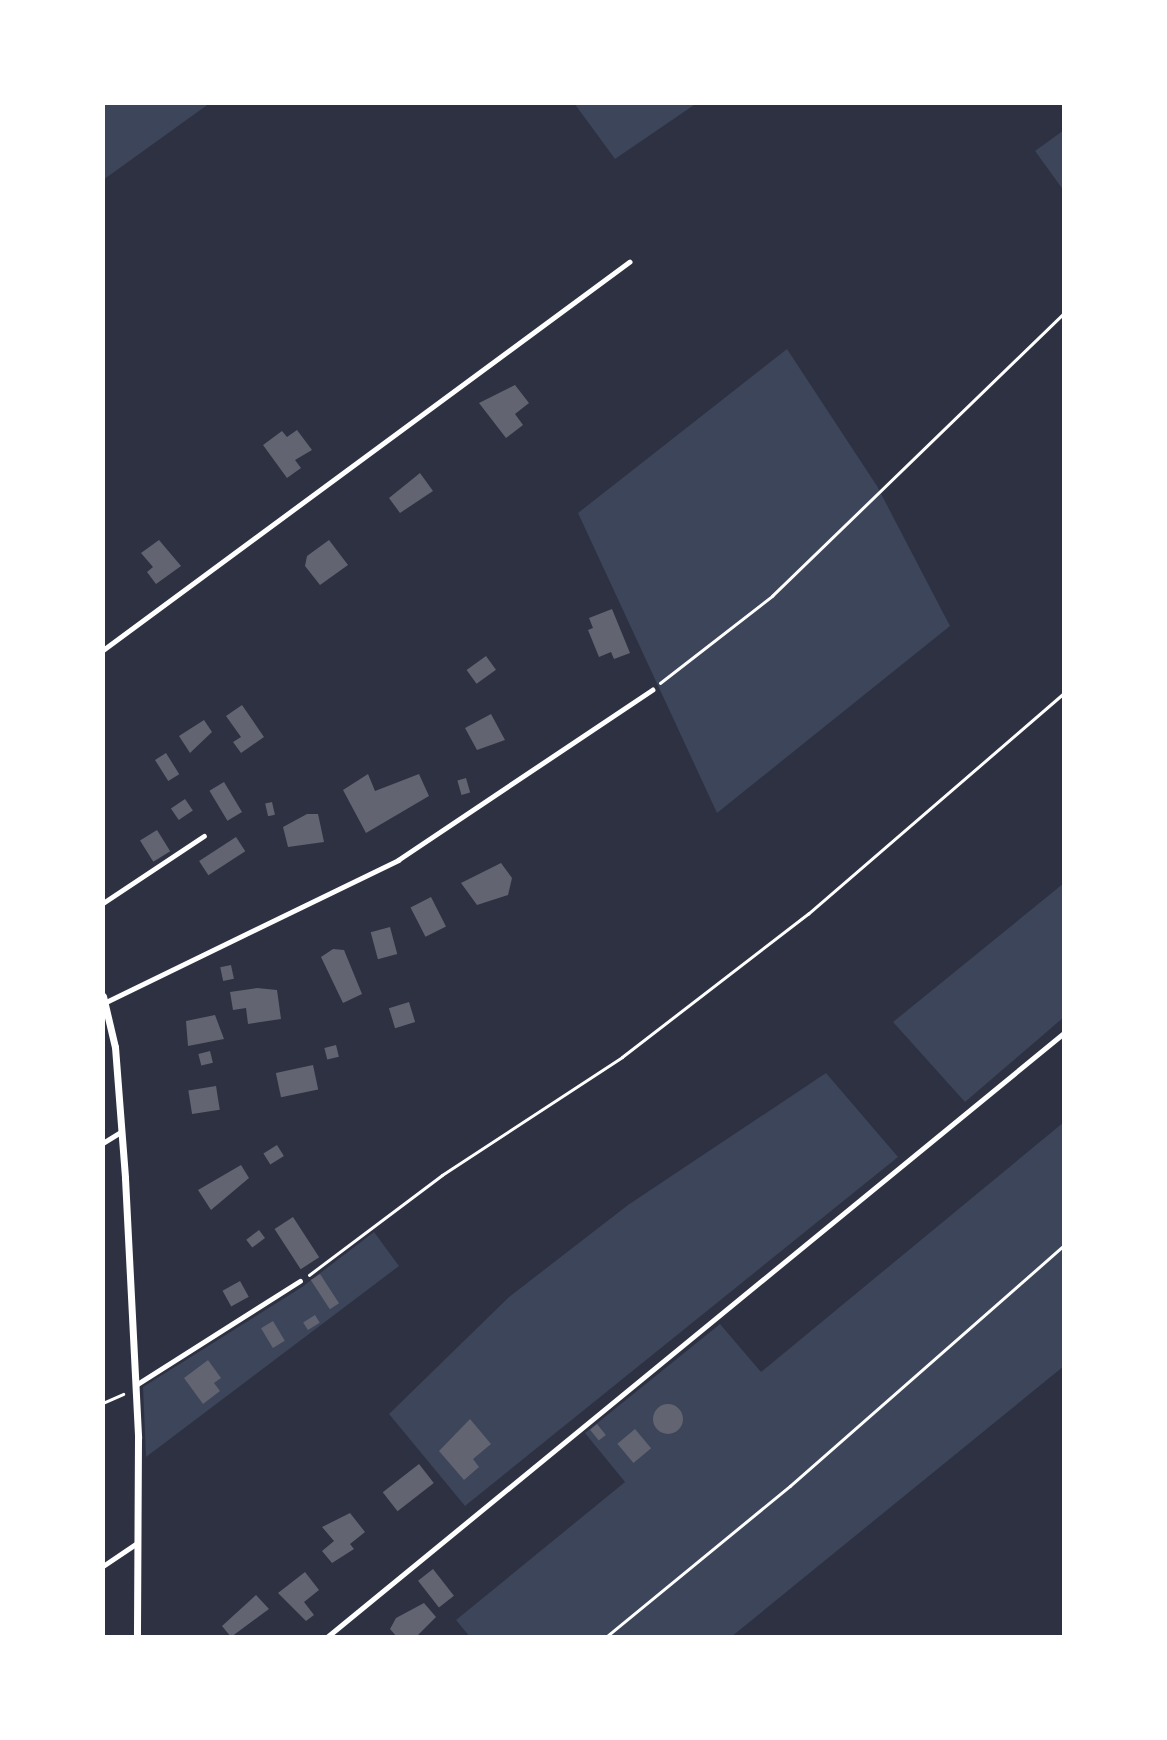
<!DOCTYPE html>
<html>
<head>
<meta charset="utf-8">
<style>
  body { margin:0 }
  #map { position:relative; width:1167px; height:1740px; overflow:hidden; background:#2d3142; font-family:Helvetica,sans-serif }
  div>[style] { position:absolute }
  .green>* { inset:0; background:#3c4559 }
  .building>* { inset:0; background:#626471; transform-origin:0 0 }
  .round { border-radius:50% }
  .path>* { height:2.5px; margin:-1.25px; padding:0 1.25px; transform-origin:1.25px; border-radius:1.25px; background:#fff }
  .service>* { height:4.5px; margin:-2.25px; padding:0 2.25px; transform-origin:2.25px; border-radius:2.25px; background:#fff }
  .minor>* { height:7px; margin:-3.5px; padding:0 3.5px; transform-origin:3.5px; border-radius:3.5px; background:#fff }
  span { translate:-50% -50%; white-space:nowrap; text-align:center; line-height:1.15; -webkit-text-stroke:5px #fff; paint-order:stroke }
  .frame { position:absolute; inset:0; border:105px solid #fff; pointer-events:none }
</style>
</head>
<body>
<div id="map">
  <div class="green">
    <div style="clip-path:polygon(103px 103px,210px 103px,103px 180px)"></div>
    <div style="clip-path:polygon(574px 103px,697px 103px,615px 159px)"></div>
    <div style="clip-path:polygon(1064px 130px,1064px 191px,1035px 151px)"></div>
    <div style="clip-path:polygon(787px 349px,877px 486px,950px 626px,717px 813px,578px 513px)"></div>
    <div style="clip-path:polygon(1064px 883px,1064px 1017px,965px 1102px,893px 1022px)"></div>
    <div style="clip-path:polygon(826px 1073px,898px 1157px,465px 1506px,389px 1414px,509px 1297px,628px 1205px)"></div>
    <div style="clip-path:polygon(1064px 1122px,1064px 1366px,731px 1637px,470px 1637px,456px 1620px,625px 1482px,585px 1433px,720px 1324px,761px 1372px)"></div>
    <div style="clip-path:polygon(374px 1232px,399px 1266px,146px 1457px,143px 1387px,302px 1287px)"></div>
  </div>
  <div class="building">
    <div style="clip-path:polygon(515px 385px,529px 403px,515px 414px,523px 425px,506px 438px,479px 403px)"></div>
    <div style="clip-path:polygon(297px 430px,312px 450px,295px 460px,301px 468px,287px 478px,263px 445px,282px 431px,287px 437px)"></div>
    <div style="clip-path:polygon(420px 473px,433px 491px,400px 513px,389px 498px)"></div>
    <div style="clip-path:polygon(159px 540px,181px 566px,156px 584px,147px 572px,153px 567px,141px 553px)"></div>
    <div style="clip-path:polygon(329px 540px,348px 565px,320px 585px,305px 566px,307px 556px)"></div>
    <div style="clip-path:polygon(612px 609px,630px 653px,614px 659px,611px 652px,599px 657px,588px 630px,593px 628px,589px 618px)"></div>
    <div style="left:486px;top:656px;width:17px;height:24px;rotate:54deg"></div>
    <div style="clip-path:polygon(242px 705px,264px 737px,241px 753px,233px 742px,241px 737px,226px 716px)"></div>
    <div style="clip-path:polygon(491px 714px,505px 740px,477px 750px,465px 728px)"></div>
    <div style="clip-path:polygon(204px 720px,212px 732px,190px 753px,179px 736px)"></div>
    <div style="left:166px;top:753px;width:25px;height:13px;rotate:58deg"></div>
    <div style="clip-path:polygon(368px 774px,375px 791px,419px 774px,429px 796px,366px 833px,343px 790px)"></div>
    <div style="left:466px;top:778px;width:15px;height:9px;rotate:74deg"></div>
    <div style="left:224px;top:782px;width:35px;height:17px;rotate:59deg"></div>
    <div style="left:185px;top:799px;width:14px;height:17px;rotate:56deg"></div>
    <div style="left:272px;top:802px;width:13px;height:7px;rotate:77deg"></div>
    <div style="clip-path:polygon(307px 814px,318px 814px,324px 842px,288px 847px,283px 827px)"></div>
    <div style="left:157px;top:830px;width:25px;height:20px;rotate:58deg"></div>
    <div style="left:236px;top:837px;width:17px;height:44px;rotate:57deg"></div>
    <div style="clip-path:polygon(501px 863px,512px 878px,508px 895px,477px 905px,461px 883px)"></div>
    <div style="left:431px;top:897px;width:33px;height:23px;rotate:63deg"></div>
    <div style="left:390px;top:927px;width:28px;height:20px;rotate:75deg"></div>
    <div style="clip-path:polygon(333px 949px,344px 950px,362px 994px,343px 1003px,321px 957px)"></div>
    <div style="left:231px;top:965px;width:14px;height:11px;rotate:78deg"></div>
    <div style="clip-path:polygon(257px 988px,277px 990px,281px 1019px,248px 1024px,246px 1008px,233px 1010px,230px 992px)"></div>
    <div style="left:409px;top:1002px;width:21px;height:21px;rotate:73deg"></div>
    <div style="clip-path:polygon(215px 1015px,224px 1039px,188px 1046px,186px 1021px)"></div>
    <div style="left:336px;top:1045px;width:12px;height:12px;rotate:76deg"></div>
    <div style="left:210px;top:1051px;width:12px;height:12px;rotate:76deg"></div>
    <div style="left:313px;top:1065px;width:25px;height:38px;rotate:78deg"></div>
    <div style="left:216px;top:1086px;width:24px;height:28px;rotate:81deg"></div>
    <div style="left:277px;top:1145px;width:13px;height:16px;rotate:58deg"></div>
    <div style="clip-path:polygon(241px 1165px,249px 1178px,211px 1210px,198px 1190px)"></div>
    <div style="left:293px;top:1217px;width:48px;height:22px;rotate:57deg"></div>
    <div style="left:259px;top:1230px;width:10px;height:16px;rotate:53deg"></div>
    <div style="left:320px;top:1274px;width:35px;height:11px;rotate:57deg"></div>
    <div style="left:240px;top:1281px;width:18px;height:20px;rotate:61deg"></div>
    <div style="left:315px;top:1315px;width:9px;height:14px;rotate:58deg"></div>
    <div style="left:273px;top:1321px;width:23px;height:14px;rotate:59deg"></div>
    <div style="clip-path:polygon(208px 1360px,221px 1378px,214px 1383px,220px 1391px,203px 1404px,184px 1378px)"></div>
    <div class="round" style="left:653px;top:1404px;width:30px;height:30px"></div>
    <div style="clip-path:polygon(470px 1419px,491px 1444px,473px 1459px,479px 1467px,464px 1480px,439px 1451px)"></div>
    <div style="left:597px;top:1424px;width:14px;height:9px;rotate:51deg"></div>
    <div style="left:635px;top:1429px;width:25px;height:23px;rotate:50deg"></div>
    <div style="left:419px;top:1464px;width:24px;height:46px;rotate:52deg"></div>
    <div style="clip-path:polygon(350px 1513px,365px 1532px,350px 1544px,354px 1549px,332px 1563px,322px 1551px,334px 1541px,322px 1527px)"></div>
    <div style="left:433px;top:1569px;width:34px;height:19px;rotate:52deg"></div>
    <div style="clip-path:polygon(305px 1572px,319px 1590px,304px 1602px,314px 1615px,306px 1621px,278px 1593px)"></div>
    <div style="clip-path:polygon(256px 1595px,269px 1609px,231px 1637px,222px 1626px)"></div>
    <div style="clip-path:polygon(424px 1603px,436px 1617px,416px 1637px,397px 1637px,390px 1629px,396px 1618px)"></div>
  </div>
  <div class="path">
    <div style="left:660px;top:683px;width:142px;rotate:-37.8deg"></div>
    <div style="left:772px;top:596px;width:407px;rotate:-44.1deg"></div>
    <div style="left:309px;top:1275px;width:166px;rotate:-36.9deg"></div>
    <div style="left:442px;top:1175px;width:215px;rotate:-33.2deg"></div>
    <div style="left:622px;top:1057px;width:235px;rotate:-37.6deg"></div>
    <div style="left:808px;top:914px;width:338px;rotate:-40.8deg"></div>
    <div style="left:103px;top:1403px;width:22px;rotate:-24deg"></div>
    <div style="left:606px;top:1637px;width:238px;rotate:-39.4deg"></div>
    <div style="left:790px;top:1486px;width:365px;rotate:-41.3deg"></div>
  </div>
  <div class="service">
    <div style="left:103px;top:650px;width:654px;rotate:-36.41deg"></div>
    <div style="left:103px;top:903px;width:121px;rotate:-33.6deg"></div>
    <div style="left:104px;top:1003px;width:327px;rotate:-25.9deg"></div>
    <div style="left:398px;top:860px;width:306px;rotate:-33.8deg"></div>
    <div style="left:103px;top:1143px;width:22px;rotate:-32deg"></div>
    <div style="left:136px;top:1385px;width:194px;rotate:-32.4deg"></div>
    <div style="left:103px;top:1566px;width:40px;rotate:-34deg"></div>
    <div style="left:327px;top:1637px;width:953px;rotate:-39.34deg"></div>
  </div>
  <div class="minor">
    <div style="left:103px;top:996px;width:52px;rotate:76.8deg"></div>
    <div style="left:115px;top:1047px;width:131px;rotate:85.6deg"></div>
    <div style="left:125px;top:1178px;width:260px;rotate:87.1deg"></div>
    <div style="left:138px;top:1438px;width:199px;rotate:90.3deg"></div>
  </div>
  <div class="frame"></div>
</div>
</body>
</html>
